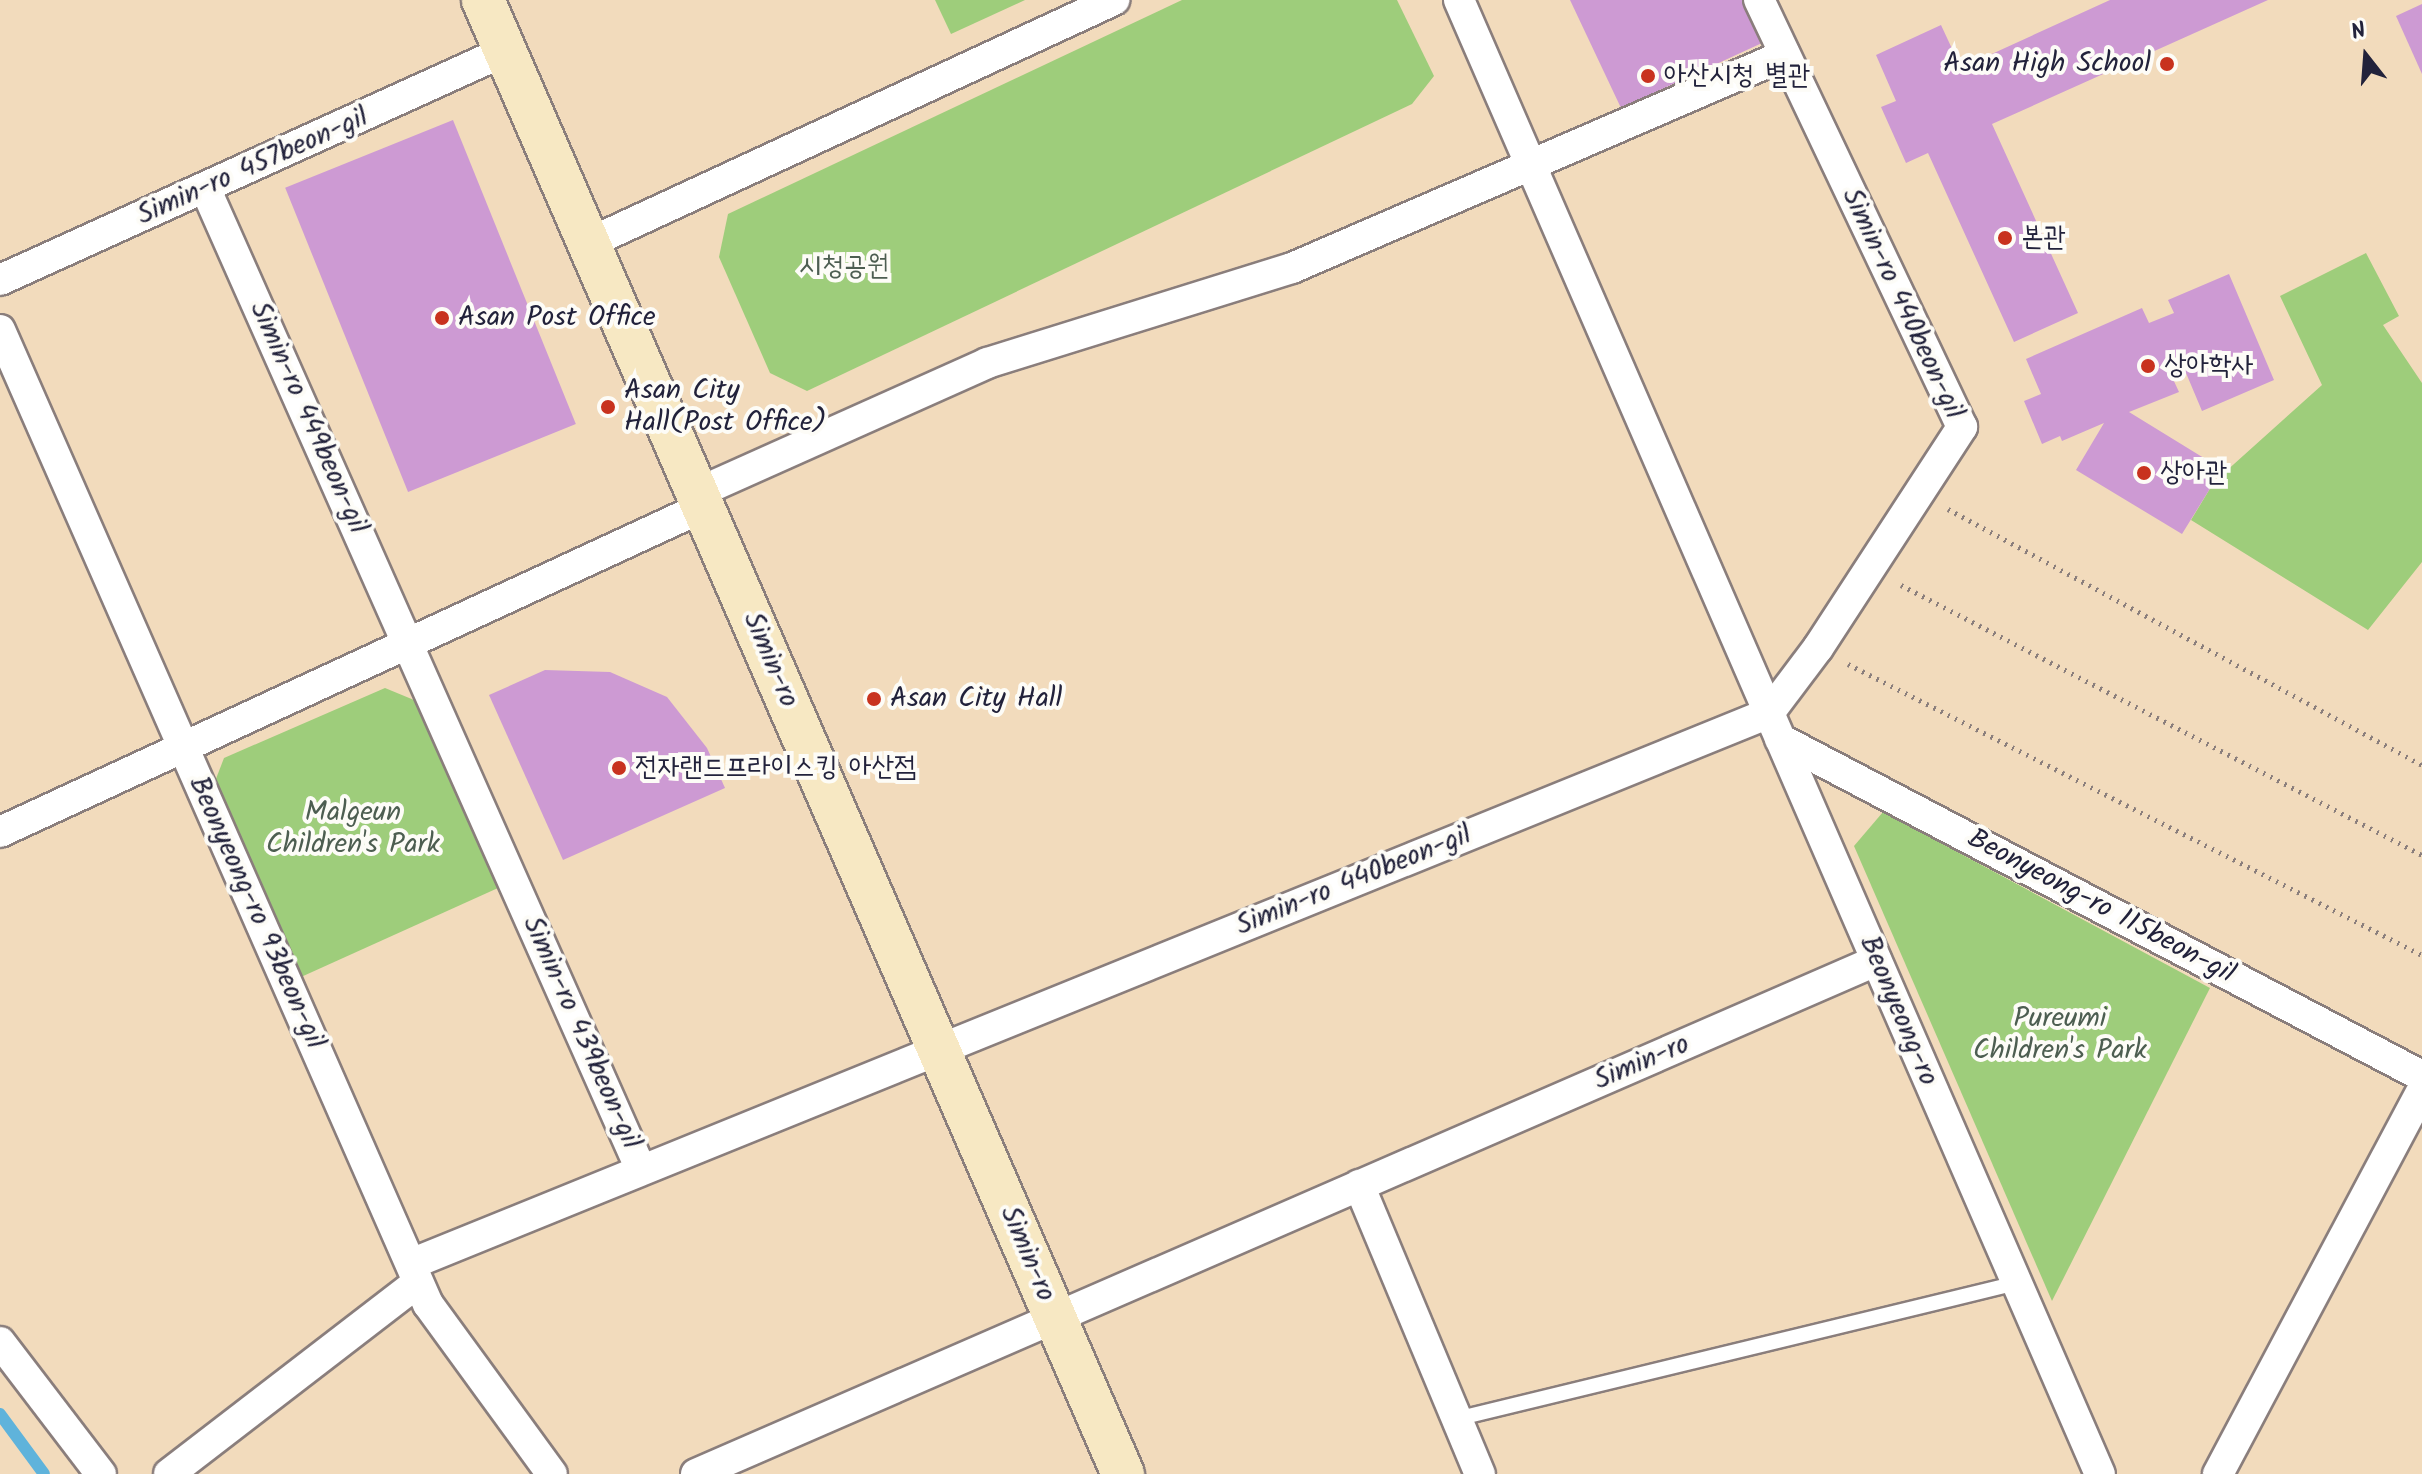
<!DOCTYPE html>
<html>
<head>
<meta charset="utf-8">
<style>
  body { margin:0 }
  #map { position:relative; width:2422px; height:1474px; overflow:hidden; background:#f2dbbc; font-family:Kalam,"Poor Story",sans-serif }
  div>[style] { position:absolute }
  .green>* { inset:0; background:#9ecd7b }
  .stream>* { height:12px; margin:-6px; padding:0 6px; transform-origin:6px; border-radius:6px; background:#5fb3db }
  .building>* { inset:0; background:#cd9ad3; transform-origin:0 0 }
  .path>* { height:5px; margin-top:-2.5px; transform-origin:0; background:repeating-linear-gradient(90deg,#8a7e7c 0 2px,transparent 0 8px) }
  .roads { filter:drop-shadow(2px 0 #8a7e7c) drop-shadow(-2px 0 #8a7e7c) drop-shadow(0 2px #8a7e7c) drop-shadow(0 -2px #8a7e7c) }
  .service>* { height:14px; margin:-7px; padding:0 7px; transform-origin:7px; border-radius:7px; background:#fff }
  .minor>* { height:30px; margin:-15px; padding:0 15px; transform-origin:15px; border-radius:15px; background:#fff }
  .secondary>* { height:42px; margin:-21px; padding:0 21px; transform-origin:21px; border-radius:21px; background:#f7e8c3 }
  .dots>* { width:22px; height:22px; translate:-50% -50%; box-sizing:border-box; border:4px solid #fdfcf7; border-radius:50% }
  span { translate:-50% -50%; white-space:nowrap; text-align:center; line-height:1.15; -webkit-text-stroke:8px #fdfcf7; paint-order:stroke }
  .poi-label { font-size:28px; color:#22223b }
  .right { translate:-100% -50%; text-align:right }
  .left { translate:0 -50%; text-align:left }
  .street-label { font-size:28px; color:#22223b }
  .park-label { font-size:28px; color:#4d5e51 }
  .north { position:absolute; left:2326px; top:16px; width:80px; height:80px; -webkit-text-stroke:6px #fdfcf7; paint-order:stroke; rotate:343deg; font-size:22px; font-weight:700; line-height:32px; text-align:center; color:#22223b }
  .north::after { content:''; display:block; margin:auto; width:28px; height:36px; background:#22223b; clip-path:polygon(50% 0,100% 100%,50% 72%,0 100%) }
</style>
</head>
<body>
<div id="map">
  <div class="green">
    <div style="clip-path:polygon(935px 0,1025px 0,951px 34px)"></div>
    <div style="clip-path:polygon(1182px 0,1397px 0,1434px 76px,1412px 104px,807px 391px,770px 373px,719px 257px,728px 214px)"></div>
    <div style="clip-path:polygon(2366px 253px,2399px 316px,2383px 325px,2422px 383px,2422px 562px,2368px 630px,2191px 520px,2214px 482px,2322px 385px,2280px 296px)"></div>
    <div style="clip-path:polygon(385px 688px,414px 700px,498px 888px,301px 977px,214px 784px,224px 758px)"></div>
    <div style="clip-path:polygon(1883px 812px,2210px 988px,2052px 1301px,1854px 846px)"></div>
  </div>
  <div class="stream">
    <div style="left:0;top:1414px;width:74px;rotate:53.7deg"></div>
  </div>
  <div class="building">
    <div style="clip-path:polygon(1570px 0,1742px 0,1762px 43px,1621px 108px)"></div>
    <div style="clip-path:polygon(2110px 0,2268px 0,1992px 124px,2078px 313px,2014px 342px,1928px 153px,1906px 163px,1881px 107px,1896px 101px,1876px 55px,1941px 25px,1961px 68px)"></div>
    <div style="clip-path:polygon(2422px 4px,2422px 74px,2396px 16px)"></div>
    <div style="left:453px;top:120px;width:328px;height:181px;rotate:68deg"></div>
    <div style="clip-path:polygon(2229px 274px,2274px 380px,2202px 411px,2186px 373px,2173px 379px,2179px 392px,2129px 412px,2212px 463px,2205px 476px,2214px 482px,2182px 534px,2076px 470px,2104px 423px,2062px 441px,2060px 436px,2042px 444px,2024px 401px,2041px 394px,2026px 359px,2142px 308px,2149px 323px,2174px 313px,2168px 300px)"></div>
    <div style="clip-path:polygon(545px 670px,610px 672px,667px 697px,707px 748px,725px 788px,563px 860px,489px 695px)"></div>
  </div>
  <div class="path">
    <div style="left:1948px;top:509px;width:539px;rotate:28.37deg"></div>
    <div style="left:1901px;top:585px;width:587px;rotate:27.39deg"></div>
    <div style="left:1848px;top:664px;width:644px;rotate:26.88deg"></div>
  </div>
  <div class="roads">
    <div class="service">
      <div style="left:1456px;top:1419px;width:577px;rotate:-13.63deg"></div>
    </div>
    <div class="minor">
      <div style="left:1459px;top:0;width:1607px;rotate:66.5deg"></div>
      <div style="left:206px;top:190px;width:1072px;rotate:66.06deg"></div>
      <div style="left:589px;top:243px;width:579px;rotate:-24.84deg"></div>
      <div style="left:0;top:280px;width:554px;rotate:-24.39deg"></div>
      <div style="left:0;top:330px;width:1064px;rotate:66.28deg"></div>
      <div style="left:428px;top:1304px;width:210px;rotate:53.9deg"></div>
      <div style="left:697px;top:493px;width:318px;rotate:-24.1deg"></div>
      <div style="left:987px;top:363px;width:319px;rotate:-17.3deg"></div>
      <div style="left:1292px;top:268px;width:537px;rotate:-23.37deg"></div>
      <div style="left:1780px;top:739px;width:725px;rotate:27.7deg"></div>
      <div style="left:0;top:832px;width:774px;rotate:-24.81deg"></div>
      <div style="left:1359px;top:1185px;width:313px;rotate:67.3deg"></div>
      <div style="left:411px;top:1264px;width:1466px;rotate:-22.08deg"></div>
      <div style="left:1769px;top:713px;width:81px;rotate:-53deg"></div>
      <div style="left:1818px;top:648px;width:264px;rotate:-56.9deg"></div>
      <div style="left:1962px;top:427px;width:473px;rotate:-115.4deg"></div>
      <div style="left:0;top:1342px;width:166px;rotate:52.6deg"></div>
      <div style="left:169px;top:1474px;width:314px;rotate:-37.6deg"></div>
      <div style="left:696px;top:1474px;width:1287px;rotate:-23.5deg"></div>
      <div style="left:2218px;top:1474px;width:434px;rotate:-62deg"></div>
    </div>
    <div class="secondary">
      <div style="left:483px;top:0;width:1607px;rotate:66.53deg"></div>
    </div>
  </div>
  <div class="dots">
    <div style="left:2167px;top:64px;background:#c8321e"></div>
    <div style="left:1648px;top:76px;background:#c8321e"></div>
    <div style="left:2005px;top:238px;background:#c8321e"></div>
    <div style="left:442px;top:318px;background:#c8321e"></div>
    <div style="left:2148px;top:366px;background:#c8321e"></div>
    <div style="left:608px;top:407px;background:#c8321e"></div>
    <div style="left:2144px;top:473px;background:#c8321e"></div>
    <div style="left:874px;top:699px;background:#c8321e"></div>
    <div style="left:619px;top:768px;background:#c8321e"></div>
  </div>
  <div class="poi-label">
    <span class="right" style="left:2151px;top:64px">Asan High School</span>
    <span class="left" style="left:1664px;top:76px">아산시청 별관</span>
    <span class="left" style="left:2021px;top:238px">본관</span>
    <span class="left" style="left:458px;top:318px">Asan Post Office</span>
    <span class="left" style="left:2164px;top:366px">상아학사</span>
    <span class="left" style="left:624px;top:407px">Asan City<br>Hall(Post Office)</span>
    <span class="left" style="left:2160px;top:473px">상아관</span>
    <span class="left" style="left:890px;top:699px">Asan City Hall</span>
    <span class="left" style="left:635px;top:768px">전자랜드프라이스킹 아산점</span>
  </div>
  <div class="street-label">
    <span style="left:253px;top:167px;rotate:-24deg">Simin-ro 457beon-gil</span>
    <span style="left:1902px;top:304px;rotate:65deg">Simin-ro 440beon-gil</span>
    <span style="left:308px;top:418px;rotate:66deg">Simin-ro 449beon-gil</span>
    <span style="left:770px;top:660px;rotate:67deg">Simin-ro</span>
    <span style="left:1354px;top:881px;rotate:-22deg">Simin-ro 440beon-gil</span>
    <span style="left:2101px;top:907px;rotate:28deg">Beonyeong-ro 115beon-gil</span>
    <span style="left:256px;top:913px;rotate:66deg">Beonyeong-ro 93beon-gil</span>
    <span style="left:1898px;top:1011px;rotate:67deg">Beonyeong-ro</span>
    <span style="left:581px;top:1033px;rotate:66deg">Simin-ro 439beon-gil</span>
    <span style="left:1642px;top:1063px;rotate:-23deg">Simin-ro</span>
    <span style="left:1027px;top:1254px;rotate:67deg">Simin-ro</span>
  </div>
  <div class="park-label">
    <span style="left:844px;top:267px">시청공원</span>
    <span style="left:353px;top:829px">Malgeun<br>Children's Park</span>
    <span style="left:2060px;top:1035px">Pureumi<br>Children's Park</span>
  </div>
  <div class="north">N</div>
</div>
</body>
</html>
